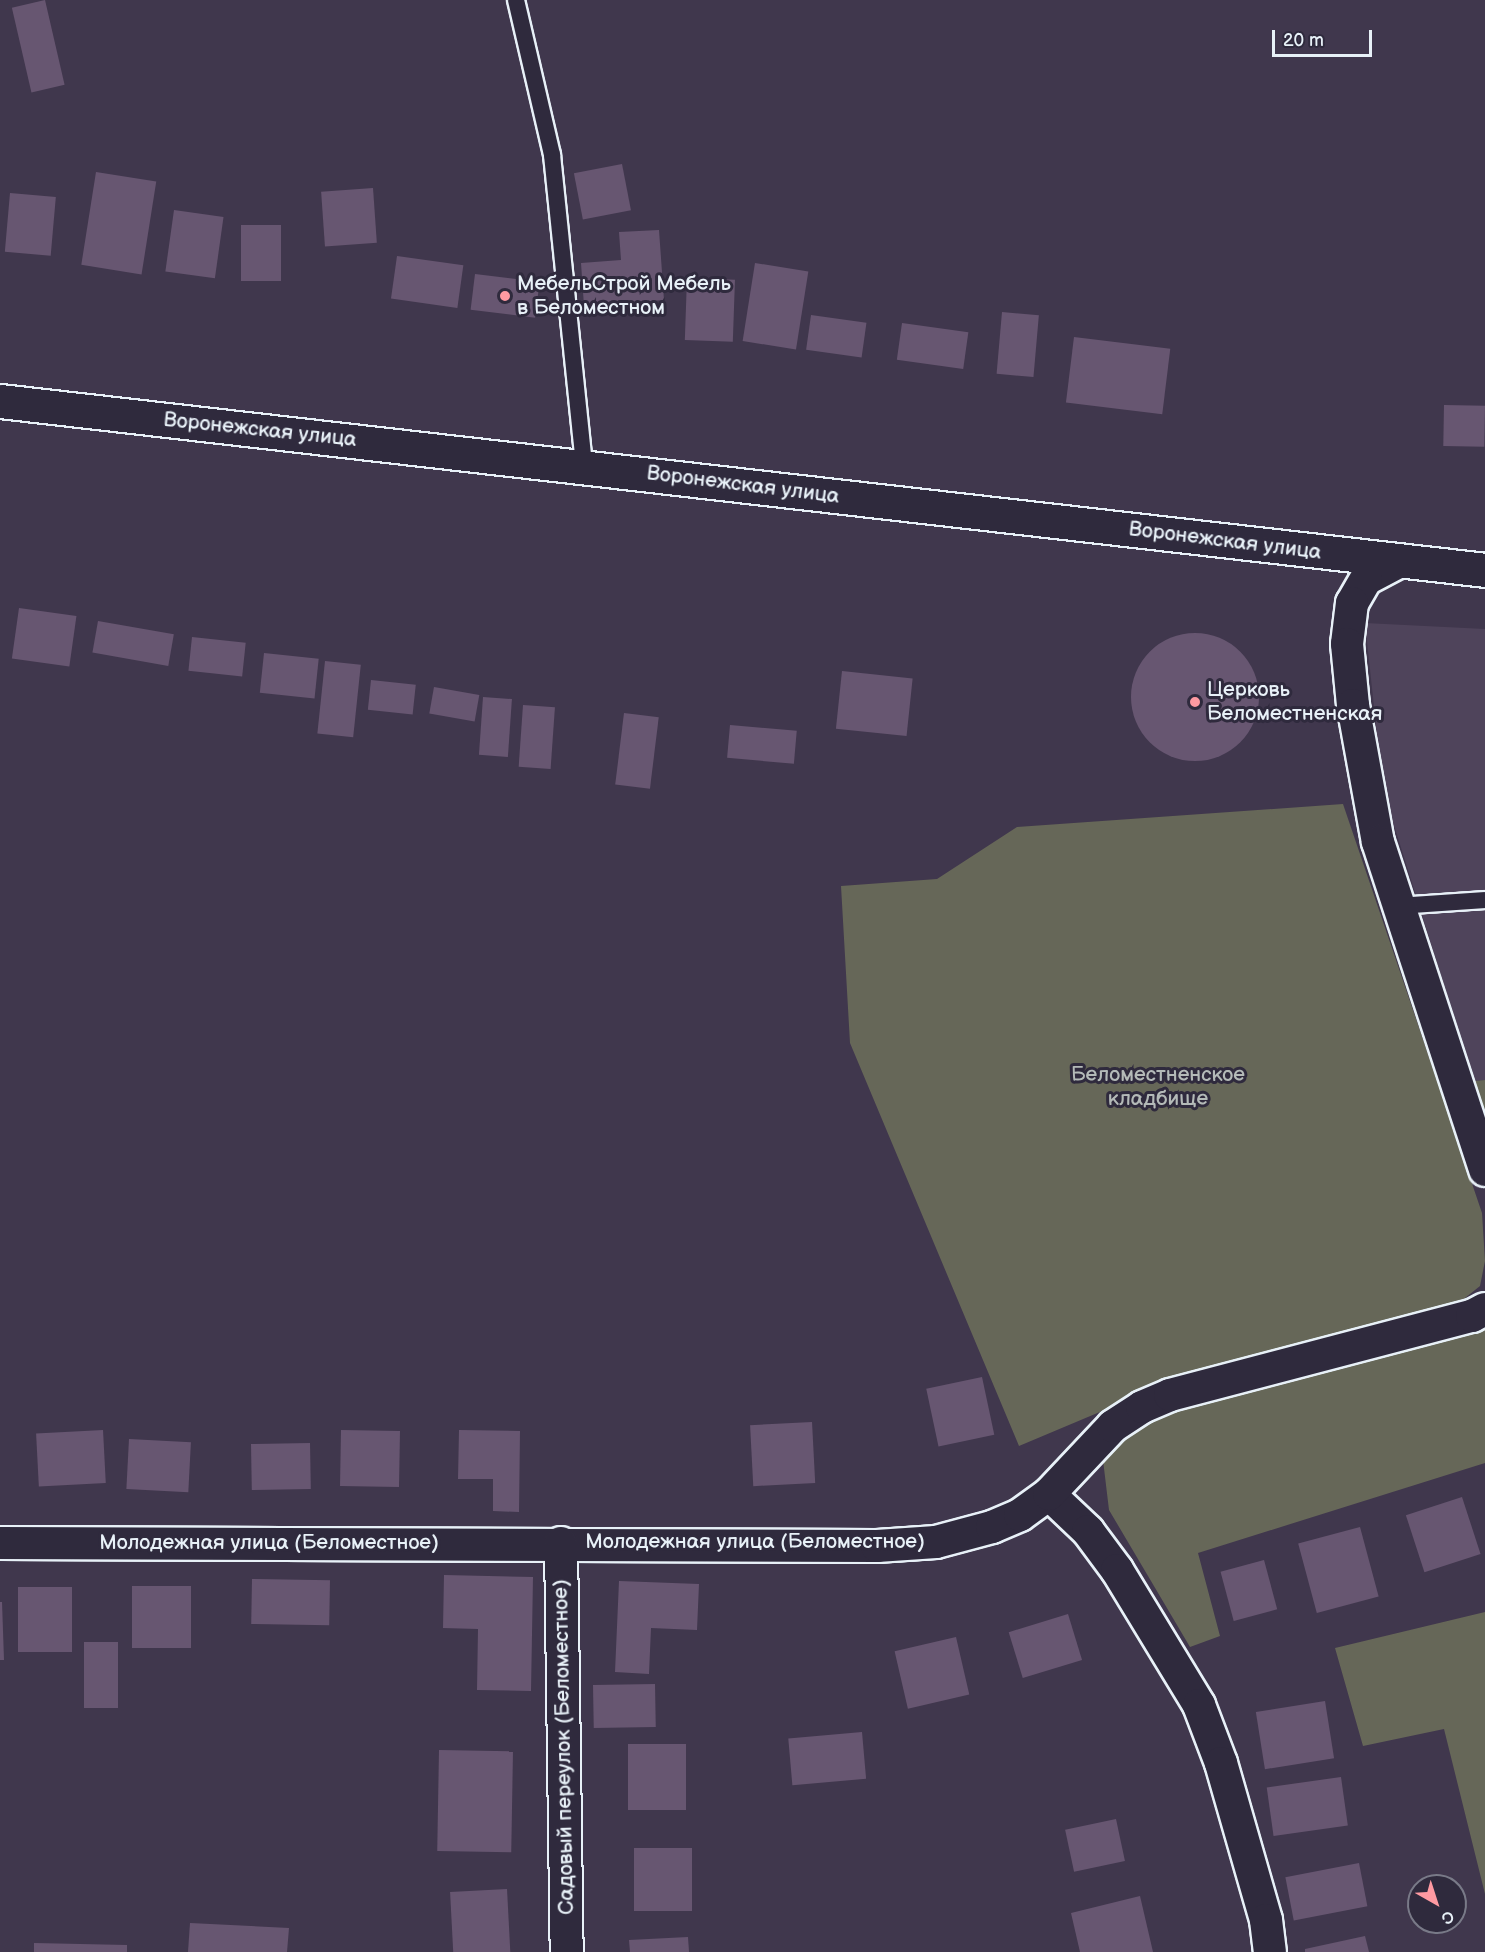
<!DOCTYPE html>
<html>
<head>
<meta charset="utf-8">
<style>
  body { margin:0 }
  #map { position:relative; width:1485px; height:1952px; overflow:hidden; background:#40374d; font-family:"Balsamiq Sans",sans-serif }
  div>[style] { position:absolute }
  .built>* { inset:0; background:#4f445b }
  .green>* { inset:0; background:#666758 }
  .building>* { inset:0; background:#675671; transform-origin:0 0 }
  .round { border-radius:50% }
  .roads { filter:drop-shadow(2px 0 #e8f1f8) drop-shadow(-2px 0 #e8f1f8) drop-shadow(0 2px #e8f1f8) drop-shadow(0 -2px #e8f1f8) }
  .service>* { height:16px; margin:-8px; padding:0 8px; transform-origin:8px; border-radius:8px; background:#2f2a3d }
  .minor>* { height:32px; margin:-16px; padding:0 16px; transform-origin:16px; border-radius:16px; background:#2f2a3d }
  .tertiary>* { height:33px; margin:-16.5px; padding:0 16.5px; transform-origin:16.5px; border-radius:16.5px; background:#2f2a3d }
  .dots>* { width:16px; height:16px; translate:-50% -50%; box-sizing:border-box; border:3px solid #2f2a3d; border-radius:50% }
  span { translate:-50% -50%; white-space:nowrap; text-align:center; line-height:1.15; -webkit-text-stroke:6px #2f2a3d; paint-order:stroke }
  .poi-label { font-size:21px; color:#e8f1f8 }
  .left { translate:0 -50%; text-align:left }
  .street-label { font-size:21px; color:#e8f1f8 }
  .park-label { font-size:21px; color:#b4bab8 }
  .north { position:absolute; left:1407px; top:1874px; width:60px; height:60px; box-sizing:border-box; background:#2f2a3d; border:2px solid #797a88; border-radius:50%; rotate:141deg; font-size:16px; font-weight:700; line-height:24px; text-align:center; color:#e8f1f8 }
  .north::after { content:''; display:block; margin:auto; width:21px; height:27px; background:#ff9aa2; clip-path:polygon(50% 0,100% 100%,50% 72%,0 100%) }
  .scale { position:absolute; left:1272px; top:30px; width:100px; height:27px; box-sizing:border-box; border:3px solid #e8f1f8; border-top:0; padding-left:8px; font-size:18px; line-height:21px; white-space:nowrap; color:#e8f1f8; -webkit-text-stroke:4px #2f2a3d; paint-order:stroke }
</style>
</head>
<body>
<div id="map">
  <div class="built">
    <div style="clip-path:polygon(1365px 623px,1485px 629px,1485px 1080px,1474px 1081px,1383px 790px)"></div>
  </div>
  <div class="green">
    <div style="clip-path:polygon(1343px 804px,1482px 1213px,1485px 1261px,1480px 1286px,1450px 1310px,1164px 1385px,1019px 1446px,850px 1043px,841px 886px,937px 879px,1017px 827px)"></div>
    <div style="clip-path:polygon(1485px 1080px,1485px 1114px,1474px 1081px)"></div>
    <div style="clip-path:polygon(1485px 1325px,1485px 1463px,1198px 1553px,1220px 1636px,1190px 1647px,1109px 1510px,1103px 1460px,1130px 1429px,1200px 1401px)"></div>
    <div style="clip-path:polygon(1485px 1612px,1485px 1894px,1444px 1729px,1363px 1746px,1335px 1648px)"></div>
  </div>
  <div class="building">
    <div style="left:45px;top:0;width:87px;height:34px;rotate:77deg"></div>
    <div style="left:622px;top:164px;width:47px;height:49px;rotate:79deg"></div>
    <div style="left:96px;top:172px;width:61px;height:94px;rotate:9deg"></div>
    <div style="left:373px;top:188px;width:55px;height:52px;rotate:86deg"></div>
    <div style="left:10px;top:193px;width:46px;height:59px;rotate:5deg"></div>
    <div style="left:174px;top:210px;width:50px;height:62px;rotate:8deg"></div>
    <div style="left:241px;top:225px;width:40px;height:56px"></div>
    <div style="clip-path:polygon(659px 230px,664px 300px,584px 306px,581px 263px,621px 260px,619px 232px)"></div>
    <div style="left:397px;top:256px;width:67px;height:43px;rotate:8deg"></div>
    <div style="left:755px;top:263px;width:54px;height:79px;rotate:9deg"></div>
    <div style="left:475px;top:274px;width:65px;height:36px;rotate:7deg"></div>
    <div style="left:687px;top:278px;width:48px;height:62px;rotate:2deg"></div>
    <div style="left:1002px;top:312px;width:37px;height:62px;rotate:5deg"></div>
    <div style="left:811px;top:315px;width:56px;height:35px;rotate:8deg"></div>
    <div style="left:902px;top:323px;width:67px;height:37px;rotate:8deg"></div>
    <div style="left:1074px;top:337px;width:97px;height:66px;rotate:7deg"></div>
    <div style="left:1444px;top:405px;width:41px;height:41px;rotate:1deg"></div>
    <div style="left:19px;top:608px;width:58px;height:51px;rotate:8deg"></div>
    <div style="left:98px;top:621px;width:77px;height:32px;rotate:10deg"></div>
    <div class="round" style="left:1131px;top:633px;width:128px;height:128px"></div>
    <div style="left:192px;top:637px;width:54px;height:34px;rotate:6deg"></div>
    <div style="left:264px;top:653px;width:55px;height:40px;rotate:6deg"></div>
    <div style="left:325px;top:661px;width:36px;height:73px;rotate:6deg"></div>
    <div style="left:842px;top:671px;width:71px;height:58px;rotate:6deg"></div>
    <div style="left:371px;top:680px;width:45px;height:30px;rotate:6deg"></div>
    <div style="left:434px;top:687px;width:46px;height:27px;rotate:10deg"></div>
    <div style="left:483px;top:697px;width:29px;height:58px;rotate:4deg"></div>
    <div style="left:523px;top:705px;width:32px;height:62px;rotate:4deg"></div>
    <div style="left:624px;top:713px;width:35px;height:72px;rotate:7deg"></div>
    <div style="left:730px;top:725px;width:67px;height:33px;rotate:5deg"></div>
    <div style="left:982px;top:1377px;width:59px;height:57px;rotate:78deg"></div>
    <div style="left:812px;top:1422px;width:61px;height:62px;rotate:87deg"></div>
    <div style="left:103px;top:1430px;width:53px;height:67px;rotate:87deg"></div>
    <div style="left:341px;top:1430px;width:59px;height:56px;rotate:1deg"></div>
    <div style="clip-path:polygon(459px 1430px,520px 1431px,519px 1512px,493px 1511px,493px 1479px,458px 1479px)"></div>
    <div style="left:129px;top:1439px;width:62px;height:50px;rotate:3deg"></div>
    <div style="left:310px;top:1443px;width:46px;height:59px;rotate:89deg"></div>
    <div style="left:1462px;top:1497px;width:60px;height:59px;rotate:72deg"></div>
    <div style="left:1360px;top:1527px;width:72px;height:64px;rotate:75deg"></div>
    <div style="left:1264px;top:1560px;width:51px;height:45px;rotate:75deg"></div>
    <div style="clip-path:polygon(444px 1575px,533px 1577px,531px 1691px,477px 1690px,478px 1629px,443px 1628px)"></div>
    <div style="left:252px;top:1579px;width:78px;height:45px;rotate:1deg"></div>
    <div style="clip-path:polygon(619px 1581px,699px 1584px,697px 1630px,651px 1628px,649px 1674px,615px 1672px)"></div>
    <div style="left:191px;top:1586px;width:62px;height:59px;rotate:90deg"></div>
    <div style="left:18px;top:1587px;width:54px;height:65px"></div>
    <div style="clip-path:polygon(0 1602px,2px 1602px,4px 1660px,0 1660px)"></div>
    <div style="left:1068px;top:1614px;width:48px;height:62px;rotate:73deg"></div>
    <div style="left:956px;top:1637px;width:59px;height:63px;rotate:77deg"></div>
    <div style="left:84px;top:1642px;width:34px;height:66px"></div>
    <div style="left:655px;top:1684px;width:43px;height:62px;rotate:89deg"></div>
    <div style="left:1325px;top:1701px;width:58px;height:70px;rotate:81deg"></div>
    <div style="left:862px;top:1732px;width:47px;height:74px;rotate:85deg"></div>
    <div style="left:628px;top:1744px;width:58px;height:66px"></div>
    <div style="left:439px;top:1750px;width:74px;height:101px;rotate:1deg"></div>
    <div style="left:1341px;top:1777px;width:49px;height:75px;rotate:82deg"></div>
    <div style="left:1116px;top:1819px;width:43px;height:52px;rotate:78deg"></div>
    <div style="left:634px;top:1848px;width:58px;height:63px"></div>
    <div style="left:1359px;top:1863px;width:44px;height:75px;rotate:79deg"></div>
    <div style="left:507px;top:1889px;width:63px;height:57px;rotate:87deg"></div>
    <div style="clip-path:polygon(1140px 1896px,1153px 1952px,1080px 1952px,1071px 1913px)"></div>
    <div style="clip-path:polygon(190px 1923px,289px 1928px,287px 1952px,188px 1952px)"></div>
    <div style="clip-path:polygon(1365px 1936px,1369px 1952px,1305px 1952px,1305px 1949px)"></div>
    <div style="clip-path:polygon(688px 1937px,689px 1952px,630px 1952px,629px 1940px)"></div>
    <div style="clip-path:polygon(34px 1943px,127px 1945px,127px 1952px,34px 1952px)"></div>
  </div>
  <div class="roads">
    <div class="service">
      <div style="left:516px;top:0;width:159px;rotate:76.9deg"></div>
      <div style="left:552px;top:155px;width:314px;rotate:84.1deg"></div>
      <div style="left:1398px;top:906px;width:87px;rotate:-3.9deg"></div>
    </div>
    <div class="minor">
      <div style="left:1400px;top:561px;width:38px;rotate:152deg"></div>
      <div style="left:1366px;top:579px;width:28px;rotate:120deg"></div>
      <div style="left:1352px;top:603px;width:41px;rotate:97deg"></div>
      <div style="left:1347px;top:644px;width:61px;rotate:84.4deg"></div>
      <div style="left:1353px;top:705px;width:139px;rotate:79.7deg"></div>
      <div style="left:1378px;top:842px;width:345px;rotate:71.9deg"></div>
      <div style="left:1049px;top:1494px;width:54px;rotate:43.5deg"></div>
      <div style="left:1088px;top:1531px;width:49px;rotate:53.4deg"></div>
      <div style="left:1117px;top:1570px;width:158px;rotate:58.7deg"></div>
      <div style="left:1199px;top:1705px;width:62px;rotate:69.2deg"></div>
      <div style="left:1221px;top:1763px;width:163px;rotate:74deg"></div>
      <div style="left:1266px;top:1920px;width:32px;rotate:83deg"></div>
      <div style="left:0;top:1543px;width:877px;rotate:0.2deg"></div>
      <div style="left:877px;top:1546px;width:59px;rotate:-3.9deg"></div>
      <div style="left:936px;top:1542px;width:58px;rotate:-15deg"></div>
      <div style="left:992px;top:1527px;width:30px;rotate:-23deg"></div>
      <div style="left:1020px;top:1515px;width:36px;rotate:-36deg"></div>
      <div style="left:1049px;top:1494px;width:93px;rotate:-46.7deg"></div>
      <div style="left:1113px;top:1426px;width:35px;rotate:-33deg"></div>
      <div style="left:1142px;top:1407px;width:30px;rotate:-23deg"></div>
      <div style="left:1170px;top:1395px;width:312px;rotate:-14.7deg"></div>
      <div style="left:1472px;top:1316px;width:15px;rotate:-28deg"></div>
      <div style="left:561px;top:1543px;width:409px;rotate:89.2deg"></div>
    </div>
    <div class="tertiary">
      <div style="left:0;top:401px;width:1495px;rotate:6.49deg"></div>
    </div>
  </div>
  <div class="dots">
    <div style="left:505px;top:296px;background:#ff9aa2"></div>
    <div style="left:1195px;top:702px;background:#ff9aa2"></div>
  </div>
  <div class="poi-label">
    <span class="left" style="left:517px;top:296px">МебельСтрой Мебель<br>в Беломестном</span>
    <span class="left" style="left:1207px;top:702px">Церковь<br>Беломестненская</span>
  </div>
  <div class="street-label">
    <span style="left:260px;top:430px;rotate:6deg">Воронежская улица</span>
    <span style="left:743px;top:485px;rotate:7deg">Воронежская улица</span>
    <span style="left:1225px;top:541px;rotate:7deg">Воронежская улица</span>
    <span style="left:755px;top:1542px">Молодежная улица (Беломестное)</span>
    <span style="left:269px;top:1543px">Молодежная улица (Беломестное)</span>
    <span style="left:564px;top:1747px;rotate:-91deg">Садовый переулок (Беломестное)</span>
  </div>
  <div class="park-label">
    <span style="left:1158px;top:1087px">Беломестненское<br>кладбище</span>
  </div>
  <div class="north">С</div>
  <div class="scale">20 m</div>
</div>
</body>
</html>
